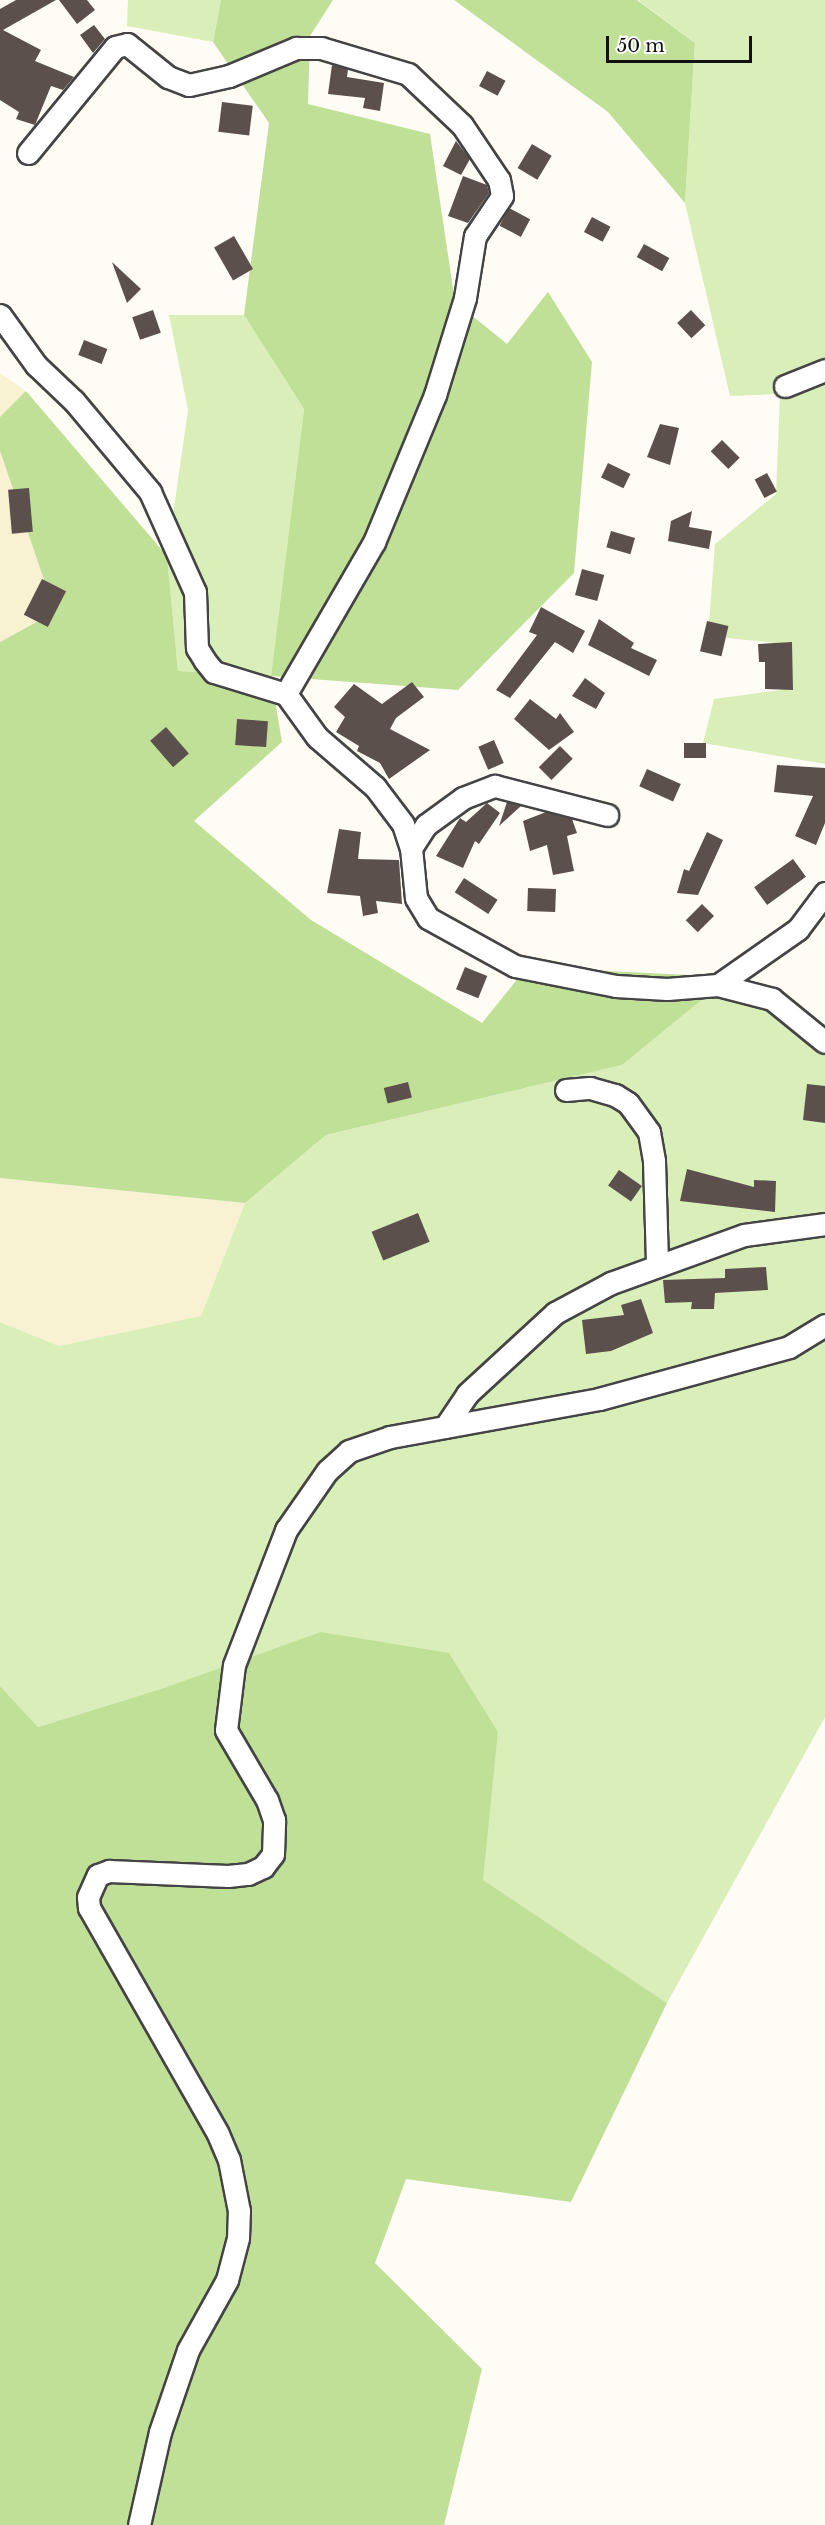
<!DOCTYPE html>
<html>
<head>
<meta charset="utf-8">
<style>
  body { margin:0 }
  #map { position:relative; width:825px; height:2525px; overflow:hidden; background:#fffcf5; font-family:"Libre Baskerville",serif }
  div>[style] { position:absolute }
  .farmland>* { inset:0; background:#f8f1d2 }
  .green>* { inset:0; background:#daeeba }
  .forest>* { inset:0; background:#c0e098 }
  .building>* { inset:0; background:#5b504c; transform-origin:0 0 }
  .roads { filter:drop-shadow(2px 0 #444) drop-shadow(-2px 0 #444) drop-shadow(0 2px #444) drop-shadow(0 -2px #444) }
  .minor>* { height:21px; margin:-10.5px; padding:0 10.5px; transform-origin:10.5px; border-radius:10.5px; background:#fff }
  span { translate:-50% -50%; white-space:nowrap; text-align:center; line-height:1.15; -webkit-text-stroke:6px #fff; paint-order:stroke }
  .scale { position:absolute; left:606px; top:36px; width:146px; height:27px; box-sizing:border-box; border:3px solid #111; border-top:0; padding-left:8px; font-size:18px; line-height:21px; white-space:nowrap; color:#111; -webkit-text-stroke:4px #fff; paint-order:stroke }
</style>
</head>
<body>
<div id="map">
  <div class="farmland">
    <div style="clip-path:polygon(0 373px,26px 391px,0 417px)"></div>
    <div style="clip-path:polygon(0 451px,55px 612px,0 642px)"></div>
    <div style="clip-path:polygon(0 1178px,245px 1203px,201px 1316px,59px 1346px,0 1322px)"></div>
  </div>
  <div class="green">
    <div style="clip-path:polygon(128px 0,221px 0,213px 42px,127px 26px)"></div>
    <div style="clip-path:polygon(638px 0,825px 0,825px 764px,703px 743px,714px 699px,781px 690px,786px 644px,708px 636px,715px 544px,776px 494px,780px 394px,730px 396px,685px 203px,695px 43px)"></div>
    <div style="clip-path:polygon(169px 315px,244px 315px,304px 409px,271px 676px,178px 671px,167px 556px,188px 410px)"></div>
    <div style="clip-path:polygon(730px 977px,825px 1034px,825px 1717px,667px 2003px,482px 1880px,498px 1732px,167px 1687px,38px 1727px,0 1686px,0 1322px,59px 1346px,201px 1316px,245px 1203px,326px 1135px,622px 1065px)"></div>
  </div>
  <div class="forest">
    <div style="clip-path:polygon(221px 0,333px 0,310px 36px,308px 104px,430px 134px,455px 302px,507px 344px,548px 292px,592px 362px,574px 573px,458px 690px,271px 676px,282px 742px,194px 821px,311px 920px,482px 1023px,527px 967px,730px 977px,622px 1065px,326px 1135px,245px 1203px,0 1178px,0 642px,55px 612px,0 451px,0 417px,26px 391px,167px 556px,178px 671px,271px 676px,304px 409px,244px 315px,269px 123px,213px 42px)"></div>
    <div style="clip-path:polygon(454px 0,637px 0,695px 43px,685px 203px,608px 112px)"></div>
    <div style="clip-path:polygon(321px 1632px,449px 1653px,498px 1732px,483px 1880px,667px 2003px,571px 2202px,406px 2179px,375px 2263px,482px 2369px,444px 2525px,0 2525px,0 1686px,38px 1727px,167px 1687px)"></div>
  </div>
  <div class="building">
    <div style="clip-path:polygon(16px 0,56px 0,3px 30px,41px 50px,35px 61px,74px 77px,63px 90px,51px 86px,35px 125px,16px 119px,19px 112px,0 100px,0 9px)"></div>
    <div style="clip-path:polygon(59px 0,87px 0,95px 10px,77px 24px)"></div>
    <div style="clip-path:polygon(94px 25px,105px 39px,93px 53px,80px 35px)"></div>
    <div style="clip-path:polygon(332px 65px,348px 69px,347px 77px,384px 83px,380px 111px,363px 108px,365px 98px,328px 94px)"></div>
    <div style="left:487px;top:71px;width:21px;height:17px;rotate:28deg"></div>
    <div style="left:222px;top:102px;width:31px;height:30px;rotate:7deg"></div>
    <div style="clip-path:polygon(456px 141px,470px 159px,461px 175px,443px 166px)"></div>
    <div style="left:532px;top:144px;width:23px;height:28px;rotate:31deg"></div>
    <div style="clip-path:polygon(463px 176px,487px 185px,489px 193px,468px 223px,448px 216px)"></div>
    <div style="left:509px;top:208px;width:24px;height:20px;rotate:28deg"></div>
    <div style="left:592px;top:217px;width:21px;height:17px;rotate:28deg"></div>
    <div style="left:234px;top:236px;width:38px;height:23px;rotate:60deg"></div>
    <div style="left:644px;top:244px;width:29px;height:15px;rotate:29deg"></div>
    <div style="clip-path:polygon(112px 262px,141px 289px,127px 303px)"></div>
    <div style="left:153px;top:310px;width:24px;height:22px;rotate:71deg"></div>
    <div style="left:691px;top:310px;width:21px;height:19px;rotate:47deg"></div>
    <div style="left:84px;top:340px;width:25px;height:16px;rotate:21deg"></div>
    <div style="clip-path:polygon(660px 424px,679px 428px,670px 465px,647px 457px)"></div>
    <div style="left:722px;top:440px;width:25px;height:16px;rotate:45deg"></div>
    <div style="left:608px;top:463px;width:25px;height:16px;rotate:26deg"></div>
    <div style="left:767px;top:473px;width:21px;height:14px;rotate:62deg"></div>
    <div style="left:29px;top:488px;width:44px;height:21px;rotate:85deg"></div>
    <div style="clip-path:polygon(692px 511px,689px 527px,712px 531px,709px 549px,668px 541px,671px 521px)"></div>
    <div style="left:611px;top:531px;width:25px;height:17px;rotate:16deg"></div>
    <div style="left:582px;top:569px;width:23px;height:27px;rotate:15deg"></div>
    <div style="left:42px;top:579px;width:27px;height:40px;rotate:27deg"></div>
    <div style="clip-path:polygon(541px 607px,585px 631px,573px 653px,555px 642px,510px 698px,496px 690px,537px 635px,529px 632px)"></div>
    <div style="clip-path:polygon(599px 619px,634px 643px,631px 648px,657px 660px,649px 676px,588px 645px)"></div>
    <div style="left:707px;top:621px;width:22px;height:31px;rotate:13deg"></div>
    <div style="clip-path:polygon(792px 642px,793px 690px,765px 689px,765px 662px,759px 662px,758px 644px)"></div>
    <div style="clip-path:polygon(585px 678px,605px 693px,596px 709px,572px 696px)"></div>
    <div style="clip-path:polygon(412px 682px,424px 697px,396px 718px,390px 729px,430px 750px,389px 779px,380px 763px,357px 751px,359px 746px,336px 732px,345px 717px,334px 707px,354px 684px,382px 704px)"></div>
    <div style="clip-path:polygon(530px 699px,556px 719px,560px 713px,574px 732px,549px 750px,514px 719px)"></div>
    <div style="left:237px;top:719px;width:31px;height:26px;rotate:4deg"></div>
    <div style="left:166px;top:727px;width:35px;height:21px;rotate:49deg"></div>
    <div style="left:494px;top:740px;width:25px;height:17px;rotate:67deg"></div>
    <div style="left:684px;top:743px;width:22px;height:15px"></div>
    <div style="left:560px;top:746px;width:18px;height:30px;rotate:45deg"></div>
    <div style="clip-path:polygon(777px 765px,825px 768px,825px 823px,816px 845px,795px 836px,813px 796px,774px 792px)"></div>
    <div style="left:647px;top:769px;width:37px;height:19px;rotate:24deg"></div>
    <div style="clip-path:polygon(507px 802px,521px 806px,499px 826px)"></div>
    <div style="clip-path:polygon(487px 803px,500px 813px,479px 844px,475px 841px,463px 868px,436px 856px,460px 818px,466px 822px)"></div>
    <div style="clip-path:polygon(546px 812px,572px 819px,577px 833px,567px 836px,574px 871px,553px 875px,547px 845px,530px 851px,523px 821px)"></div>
    <div style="clip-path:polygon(339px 829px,361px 832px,358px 859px,399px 860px,402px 904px,376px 901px,378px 913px,363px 916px,360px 896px,327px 893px)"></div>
    <div style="clip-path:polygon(707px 832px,723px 840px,698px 895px,677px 893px,684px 869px,689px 871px)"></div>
    <div style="left:793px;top:859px;width:22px;height:48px;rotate:54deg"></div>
    <div style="left:464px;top:878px;width:40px;height:17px;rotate:33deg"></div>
    <div style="left:528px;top:888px;width:28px;height:23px;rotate:2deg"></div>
    <div style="left:702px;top:904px;width:17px;height:23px;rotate:45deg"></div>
    <div style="left:465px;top:967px;width:24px;height:24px;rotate:22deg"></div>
    <div style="left:408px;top:1082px;width:16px;height:25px;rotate:76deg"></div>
    <div style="clip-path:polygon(807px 1084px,825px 1086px,825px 1123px,803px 1120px)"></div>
    <div style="clip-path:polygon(687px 1169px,754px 1187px,754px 1180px,776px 1181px,775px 1212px,680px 1201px)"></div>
    <div style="left:619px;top:1170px;width:28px;height:19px;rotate:35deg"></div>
    <div style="left:418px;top:1213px;width:31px;height:50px;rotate:68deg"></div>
    <div style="clip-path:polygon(766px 1267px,768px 1290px,715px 1293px,714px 1309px,691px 1309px,692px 1302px,665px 1303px,663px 1280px,725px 1278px,725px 1269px)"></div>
    <div style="clip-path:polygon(641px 1299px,653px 1333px,611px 1351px,586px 1354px,582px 1320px,624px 1315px,621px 1305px)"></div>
  </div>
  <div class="roads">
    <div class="minor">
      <div style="left:28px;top:153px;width:137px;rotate:-50.6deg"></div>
      <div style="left:115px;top:47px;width:12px;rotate:-14deg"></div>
      <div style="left:127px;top:44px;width:53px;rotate:38.8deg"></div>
      <div style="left:168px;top:77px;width:22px;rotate:21deg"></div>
      <div style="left:189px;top:85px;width:41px;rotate:-12.7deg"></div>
      <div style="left:229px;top:76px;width:73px;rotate:-22.7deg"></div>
      <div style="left:296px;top:48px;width:25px"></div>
      <div style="left:321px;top:48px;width:91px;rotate:16.6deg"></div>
      <div style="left:408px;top:74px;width:74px;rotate:43.4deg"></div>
      <div style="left:462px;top:125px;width:66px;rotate:56.1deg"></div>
      <div style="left:499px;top:180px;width:16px;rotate:79deg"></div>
      <div style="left:502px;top:196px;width:48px;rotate:124deg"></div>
      <div style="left:475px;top:236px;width:63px;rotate:99.2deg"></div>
      <div style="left:465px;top:298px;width:102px;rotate:107.2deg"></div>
      <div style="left:435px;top:395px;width:159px;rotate:112.5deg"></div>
      <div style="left:374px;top:542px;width:176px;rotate:120.1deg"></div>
      <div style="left:0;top:315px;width:62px;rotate:54.2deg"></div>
      <div style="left:36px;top:365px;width:52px;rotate:43.5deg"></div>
      <div style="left:74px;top:401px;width:119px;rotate:50.1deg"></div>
      <div style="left:150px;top:492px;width:110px;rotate:65.8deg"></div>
      <div style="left:195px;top:592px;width:56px;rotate:88deg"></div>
      <div style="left:197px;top:648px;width:15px;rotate:58deg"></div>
      <div style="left:205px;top:661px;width:14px;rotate:51deg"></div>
      <div style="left:214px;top:672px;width:75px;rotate:17deg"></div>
      <div style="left:286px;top:694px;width:53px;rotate:54.2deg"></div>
      <div style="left:317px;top:737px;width:77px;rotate:40.8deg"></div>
      <div style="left:375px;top:787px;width:46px;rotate:52.9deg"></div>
      <div style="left:403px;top:824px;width:25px;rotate:72deg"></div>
      <div style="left:411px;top:848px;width:50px;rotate:84.3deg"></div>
      <div style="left:416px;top:898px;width:23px;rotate:59deg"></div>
      <div style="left:428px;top:918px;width:99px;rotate:28.9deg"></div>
      <div style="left:515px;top:966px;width:103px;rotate:11.2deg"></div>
      <div style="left:616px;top:986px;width:51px;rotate:3.4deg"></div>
      <div style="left:667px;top:989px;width:51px;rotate:-4.5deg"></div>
      <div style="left:718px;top:985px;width:98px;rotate:-35deg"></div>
      <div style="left:798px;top:929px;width:45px;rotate:-53.1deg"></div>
      <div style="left:785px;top:386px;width:43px;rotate:-21.8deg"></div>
      <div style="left:411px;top:848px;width:27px;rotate:-57deg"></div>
      <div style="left:426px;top:825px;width:46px;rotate:-36.1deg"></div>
      <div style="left:463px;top:798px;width:34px;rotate:-21deg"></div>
      <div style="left:495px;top:786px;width:116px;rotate:14.5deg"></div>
      <div style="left:718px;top:985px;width:56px;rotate:14.5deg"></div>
      <div style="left:772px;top:999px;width:68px;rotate:39.1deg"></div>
      <div style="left:566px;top:1090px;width:24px;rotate:-5deg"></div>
      <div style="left:590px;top:1088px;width:26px;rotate:16deg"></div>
      <div style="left:615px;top:1095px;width:15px;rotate:32deg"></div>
      <div style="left:628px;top:1103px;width:36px;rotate:54deg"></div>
      <div style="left:649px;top:1132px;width:29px;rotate:80deg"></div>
      <div style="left:654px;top:1161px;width:103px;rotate:88.3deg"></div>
      <div style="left:445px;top:1427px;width:40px;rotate:-56deg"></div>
      <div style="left:467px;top:1394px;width:120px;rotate:-42.6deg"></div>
      <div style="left:555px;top:1313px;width:64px;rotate:-28.2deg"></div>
      <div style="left:611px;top:1283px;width:141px;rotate:-19.8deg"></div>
      <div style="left:744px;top:1235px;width:82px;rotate:-7.7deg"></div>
      <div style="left:139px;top:2525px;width:95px;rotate:-77.3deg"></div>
      <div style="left:160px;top:2432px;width:87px;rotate:-71.1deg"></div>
      <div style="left:188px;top:2350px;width:80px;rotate:-60.9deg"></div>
      <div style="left:227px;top:2280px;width:43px;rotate:-75.3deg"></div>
      <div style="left:238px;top:2238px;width:27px;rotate:-88deg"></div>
      <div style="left:239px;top:2211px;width:52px;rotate:-101.1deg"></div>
      <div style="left:229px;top:2160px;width:30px;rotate:-113deg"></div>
      <div style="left:217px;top:2132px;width:258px;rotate:-119.7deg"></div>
      <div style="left:89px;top:1908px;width:11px;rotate:-95deg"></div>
      <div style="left:88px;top:1897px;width:24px;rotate:-66deg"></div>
      <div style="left:98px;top:1875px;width:12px;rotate:-20deg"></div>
      <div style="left:109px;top:1871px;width:119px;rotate:2.4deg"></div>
      <div style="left:228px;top:1876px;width:20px;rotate:-6deg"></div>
      <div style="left:248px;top:1874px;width:17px;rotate:-25deg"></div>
      <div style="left:263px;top:1867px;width:16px;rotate:-52deg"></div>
      <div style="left:273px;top:1854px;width:34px;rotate:-88deg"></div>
      <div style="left:274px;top:1820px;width:21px;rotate:-109deg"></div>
      <div style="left:267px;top:1800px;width:81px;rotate:-120.4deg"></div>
      <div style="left:226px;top:1730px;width:65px;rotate:-83deg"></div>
      <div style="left:234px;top:1665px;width:145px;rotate:-68.9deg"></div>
      <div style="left:286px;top:1530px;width:72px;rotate:-55.2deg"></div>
      <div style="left:327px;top:1471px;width:30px;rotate:-42deg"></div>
      <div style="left:349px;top:1451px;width:43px;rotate:-18.9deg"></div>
      <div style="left:390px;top:1437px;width:212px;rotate:-10.3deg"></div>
      <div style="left:599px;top:1399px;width:197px;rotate:-15.3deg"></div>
      <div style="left:789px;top:1347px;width:42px;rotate:-31.4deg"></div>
    </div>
  </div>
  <div class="scale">50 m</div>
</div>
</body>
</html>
